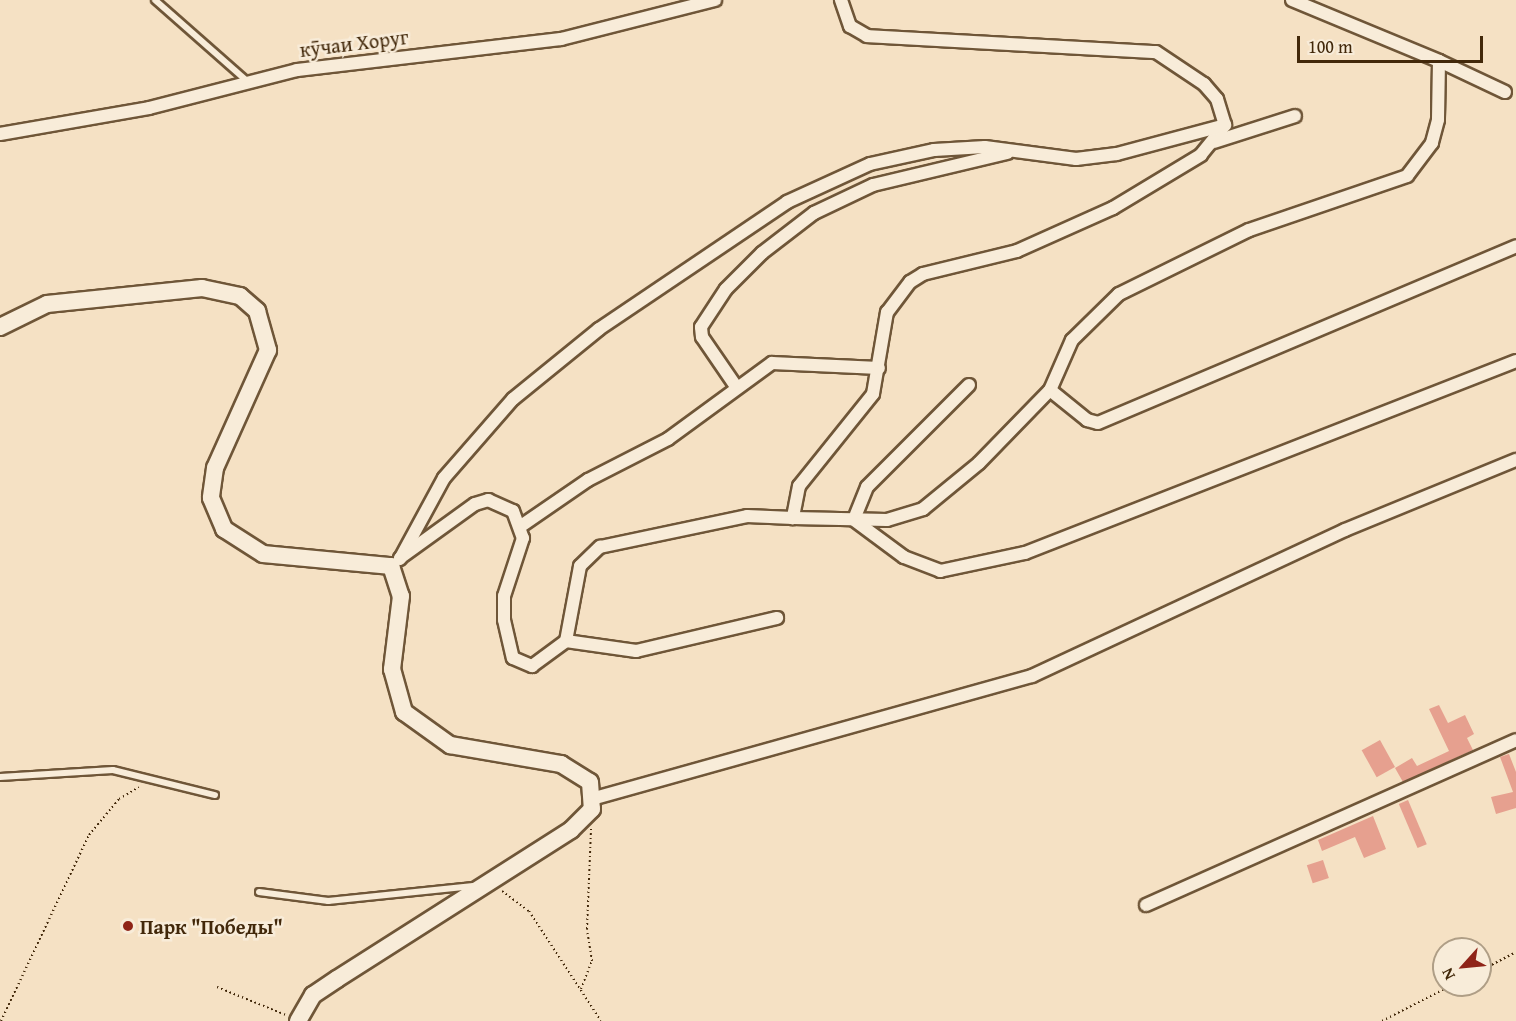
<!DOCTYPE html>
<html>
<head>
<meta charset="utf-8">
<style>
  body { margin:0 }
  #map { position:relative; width:1516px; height:1021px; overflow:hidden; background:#f5e1c4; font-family:"Gentium Book Plus",serif }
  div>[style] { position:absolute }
  .building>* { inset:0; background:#e6a08f; transform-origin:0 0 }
  .path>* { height:2px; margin-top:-1px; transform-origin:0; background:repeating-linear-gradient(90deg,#42280a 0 1.5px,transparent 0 4.5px) }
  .roads { filter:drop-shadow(2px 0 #6f5638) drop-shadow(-2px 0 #6f5638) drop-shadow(0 2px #6f5638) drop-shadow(0 -2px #6f5638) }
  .lane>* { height:6px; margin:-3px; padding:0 3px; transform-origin:3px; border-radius:3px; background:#f8ecd9 }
  .street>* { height:12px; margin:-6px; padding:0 6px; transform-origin:6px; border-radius:6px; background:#f8ecd9 }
  .secondary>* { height:16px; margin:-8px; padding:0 8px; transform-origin:8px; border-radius:8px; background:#f8ecd9 }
  .dots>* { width:16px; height:16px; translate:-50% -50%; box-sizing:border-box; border:3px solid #f8ecd9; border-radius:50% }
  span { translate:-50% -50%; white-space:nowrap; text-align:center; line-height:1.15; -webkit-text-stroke:5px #f8ecd9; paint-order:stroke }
  .street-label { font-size:20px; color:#42280a }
  .poi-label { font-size:20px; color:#42280a; font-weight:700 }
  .left { translate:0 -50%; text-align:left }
  .north { position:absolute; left:1432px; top:937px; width:60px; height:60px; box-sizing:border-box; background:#f8ecd9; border:2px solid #af9e86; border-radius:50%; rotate:243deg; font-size:16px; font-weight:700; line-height:24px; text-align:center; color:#42280a }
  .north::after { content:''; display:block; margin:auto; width:21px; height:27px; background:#8f2418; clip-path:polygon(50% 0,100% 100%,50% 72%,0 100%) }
  .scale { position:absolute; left:1297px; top:36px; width:186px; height:27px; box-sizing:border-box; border:3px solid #42280a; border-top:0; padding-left:8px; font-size:18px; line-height:21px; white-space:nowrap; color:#42280a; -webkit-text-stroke:4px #f8ecd9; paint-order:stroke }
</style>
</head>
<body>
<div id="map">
  <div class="building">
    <div style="clip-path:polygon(1439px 705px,1448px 723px,1465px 715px,1474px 734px,1467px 738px,1473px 750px,1403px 782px,1395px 768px,1412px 758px,1417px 766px,1449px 751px,1429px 709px)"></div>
    <div style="left:1380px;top:740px;width:31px;height:21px;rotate:61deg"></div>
    <div style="clip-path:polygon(1509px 754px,1516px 772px,1516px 808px,1496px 814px,1491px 797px,1513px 792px,1500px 757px)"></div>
    <div style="left:1408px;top:800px;width:48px;height:10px;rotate:67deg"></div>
    <div style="clip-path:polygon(1373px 816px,1386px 849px,1364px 858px,1355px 837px,1322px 851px,1318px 840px)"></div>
    <div style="left:1323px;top:860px;width:19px;height:17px;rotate:72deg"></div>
  </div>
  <div class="path">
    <div style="left:502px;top:891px;width:34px;rotate:37deg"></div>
    <div style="left:529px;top:911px;width:131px;rotate:56.8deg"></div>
    <div style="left:1480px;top:971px;width:41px;rotate:-27.8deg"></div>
    <div style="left:217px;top:987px;width:74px;rotate:22.1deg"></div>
    <div style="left:581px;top:989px;width:30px;rotate:-69deg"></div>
    <div style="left:592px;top:961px;width:32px;rotate:-99deg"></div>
    <div style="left:587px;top:929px;width:100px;rotate:-87.7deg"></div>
    <div style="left:1px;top:1021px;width:206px;rotate:-64.7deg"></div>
    <div style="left:89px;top:835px;width:47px;rotate:-50.2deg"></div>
    <div style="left:119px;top:799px;width:23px;rotate:-31deg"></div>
    <div style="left:1382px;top:1021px;width:79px;rotate:-27.2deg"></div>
  </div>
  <div class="roads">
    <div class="lane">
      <div style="left:155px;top:0;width:123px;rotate:41.4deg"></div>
      <div style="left:0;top:777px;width:113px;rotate:-3.5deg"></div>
      <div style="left:113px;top:770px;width:105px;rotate:13.8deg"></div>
      <div style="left:259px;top:892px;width:70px;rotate:7.4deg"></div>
      <div style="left:328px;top:901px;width:146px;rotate:-5.9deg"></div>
    </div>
    <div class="street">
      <div style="left:841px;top:0;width:28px;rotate:71deg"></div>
      <div style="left:850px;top:26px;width:20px;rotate:30deg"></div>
      <div style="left:867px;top:36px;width:289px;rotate:3.2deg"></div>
      <div style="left:1156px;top:52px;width:58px;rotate:33.7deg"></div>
      <div style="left:1204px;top:84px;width:20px;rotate:49deg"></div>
      <div style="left:1217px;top:99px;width:27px;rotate:73deg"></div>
      <div style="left:1225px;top:125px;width:38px;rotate:129deg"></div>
      <div style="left:1201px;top:155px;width:103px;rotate:148.9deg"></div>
      <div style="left:1113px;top:208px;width:105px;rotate:155.9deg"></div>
      <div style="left:1017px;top:251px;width:97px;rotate:166.3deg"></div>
      <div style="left:923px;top:274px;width:15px;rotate:148deg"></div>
      <div style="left:910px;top:282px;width:38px;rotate:127deg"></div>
      <div style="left:887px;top:312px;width:83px;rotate:99.7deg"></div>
      <div style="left:873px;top:394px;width:118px;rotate:128.8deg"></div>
      <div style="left:799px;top:486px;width:33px;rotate:101deg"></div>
      <div style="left:793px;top:518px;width:94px;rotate:1.2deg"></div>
      <div style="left:887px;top:520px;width:38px;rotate:-17deg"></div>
      <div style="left:923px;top:509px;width:72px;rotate:-39.4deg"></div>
      <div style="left:979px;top:463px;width:102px;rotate:-45.8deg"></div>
      <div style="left:1292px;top:0;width:159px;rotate:22.5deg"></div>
      <div style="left:1505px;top:92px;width:73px;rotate:-154.8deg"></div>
      <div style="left:1439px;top:61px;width:59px;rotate:91deg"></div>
      <div style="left:1438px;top:120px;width:24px;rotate:105deg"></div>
      <div style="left:1432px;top:143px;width:41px;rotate:127.1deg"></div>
      <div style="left:1407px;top:176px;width:167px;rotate:161.1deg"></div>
      <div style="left:1249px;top:230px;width:145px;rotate:153.8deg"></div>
      <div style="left:1119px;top:294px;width:66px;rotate:135.6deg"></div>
      <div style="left:1072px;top:340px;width:55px;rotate:113.7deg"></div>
      <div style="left:1050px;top:390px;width:48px;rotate:39deg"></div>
      <div style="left:1087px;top:420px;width:11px;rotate:15deg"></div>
      <div style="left:1098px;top:423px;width:454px;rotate:-22.9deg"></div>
      <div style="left:0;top:134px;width:151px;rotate:-9.9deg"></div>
      <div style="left:149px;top:108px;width:153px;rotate:-14.4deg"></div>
      <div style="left:297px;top:70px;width:266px;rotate:-6.7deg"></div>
      <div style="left:561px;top:39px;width:159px;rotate:-14.2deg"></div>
      <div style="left:1214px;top:142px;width:85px;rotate:-17.8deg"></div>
      <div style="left:735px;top:385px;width:58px;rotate:-124.5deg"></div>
      <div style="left:702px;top:337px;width:10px;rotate:-96deg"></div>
      <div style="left:701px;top:327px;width:45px;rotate:-56.7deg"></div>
      <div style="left:726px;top:289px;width:51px;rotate:-45deg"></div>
      <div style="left:762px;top:253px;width:66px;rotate:-37.6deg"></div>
      <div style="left:814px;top:213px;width:65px;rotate:-25.4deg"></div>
      <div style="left:873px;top:185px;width:138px;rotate:-13.4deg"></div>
      <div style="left:969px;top:385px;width:144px;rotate:135deg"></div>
      <div style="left:867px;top:487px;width:35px;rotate:112deg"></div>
      <div style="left:854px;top:520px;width:62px;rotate:36.5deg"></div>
      <div style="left:904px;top:557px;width:39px;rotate:21deg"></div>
      <div style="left:940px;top:571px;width:87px;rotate:-12deg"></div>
      <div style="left:1025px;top:553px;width:527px;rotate:-21.36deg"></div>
      <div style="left:521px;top:526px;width:81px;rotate:-34.5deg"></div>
      <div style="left:588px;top:480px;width:90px;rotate:-27.1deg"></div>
      <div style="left:668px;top:439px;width:129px;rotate:-36.2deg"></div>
      <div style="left:772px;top:363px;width:107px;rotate:2.7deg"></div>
      <div style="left:400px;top:558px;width:92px;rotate:-35.8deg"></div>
      <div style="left:475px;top:504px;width:14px;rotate:-17deg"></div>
      <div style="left:488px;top:500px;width:27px;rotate:24deg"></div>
      <div style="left:513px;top:511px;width:29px;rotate:70deg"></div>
      <div style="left:523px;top:538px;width:61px;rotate:108.1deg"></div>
      <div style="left:504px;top:596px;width:24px;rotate:90deg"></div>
      <div style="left:504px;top:620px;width:39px;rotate:77deg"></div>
      <div style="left:513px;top:658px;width:21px;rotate:23deg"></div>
      <div style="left:532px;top:666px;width:42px;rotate:-36.3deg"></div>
      <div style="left:566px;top:641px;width:76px;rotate:-79.4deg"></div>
      <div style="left:580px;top:566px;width:28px;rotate:-44deg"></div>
      <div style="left:600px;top:547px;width:150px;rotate:-11.9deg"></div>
      <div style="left:747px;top:516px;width:46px;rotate:2.5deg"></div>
      <div style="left:400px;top:559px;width:92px;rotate:-61.5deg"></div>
      <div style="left:444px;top:478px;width:105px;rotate:-48.9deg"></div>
      <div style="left:513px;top:399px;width:111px;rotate:-39.1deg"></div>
      <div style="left:599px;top:329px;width:227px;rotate:-34deg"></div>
      <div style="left:787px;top:202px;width:91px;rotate:-24.6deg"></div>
      <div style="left:870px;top:164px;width:66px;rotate:-12.3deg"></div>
      <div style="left:934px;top:150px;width:51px;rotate:-3.4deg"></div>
      <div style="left:985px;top:147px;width:92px;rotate:7.5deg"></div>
      <div style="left:1076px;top:159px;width:41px;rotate:-7deg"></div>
      <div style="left:1117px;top:154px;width:112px;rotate:-15deg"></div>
      <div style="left:566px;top:641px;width:71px;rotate:8.1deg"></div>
      <div style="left:636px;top:651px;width:145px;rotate:-13.2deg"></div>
      <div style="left:595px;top:798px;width:454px;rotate:-15.6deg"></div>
      <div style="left:1032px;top:676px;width:345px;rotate:-25deg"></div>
      <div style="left:1345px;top:530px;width:185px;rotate:-22.3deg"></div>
      <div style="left:1146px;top:905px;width:405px;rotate:-24deg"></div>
    </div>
    <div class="secondary">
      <div style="left:0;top:327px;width:52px;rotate:-26.1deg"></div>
      <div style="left:47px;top:304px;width:156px;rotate:-5.9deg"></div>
      <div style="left:202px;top:288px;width:39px;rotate:12deg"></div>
      <div style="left:240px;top:296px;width:23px;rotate:41deg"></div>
      <div style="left:257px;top:311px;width:41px;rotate:74.2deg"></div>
      <div style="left:268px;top:350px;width:129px;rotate:114.2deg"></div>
      <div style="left:215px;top:468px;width:30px;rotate:98deg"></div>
      <div style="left:211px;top:498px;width:34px;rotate:67deg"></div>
      <div style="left:224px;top:529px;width:46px;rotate:32.7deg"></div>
      <div style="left:263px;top:554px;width:129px;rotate:5.4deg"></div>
      <div style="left:391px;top:566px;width:32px;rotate:72deg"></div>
      <div style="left:401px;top:596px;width:74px;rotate:97deg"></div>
      <div style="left:392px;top:669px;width:45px;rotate:74.4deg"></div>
      <div style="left:404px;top:712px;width:57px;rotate:35.7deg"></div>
      <div style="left:450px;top:745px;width:113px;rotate:9.7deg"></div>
      <div style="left:561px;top:764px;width:34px;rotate:32deg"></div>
      <div style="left:590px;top:782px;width:27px;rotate:86deg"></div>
      <div style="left:592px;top:809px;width:30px;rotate:135deg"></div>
      <div style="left:571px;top:830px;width:277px;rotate:147.5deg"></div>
      <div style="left:337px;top:979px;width:29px;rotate:146deg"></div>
      <div style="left:313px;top:995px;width:30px;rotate:120deg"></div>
    </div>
  </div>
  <div class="dots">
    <div style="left:128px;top:926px;background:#8f2418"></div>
  </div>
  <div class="street-label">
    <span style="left:354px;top:43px;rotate:-7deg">кӯчаи Хоруг</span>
  </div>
  <div class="poi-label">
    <span class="left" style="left:140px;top:926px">Парк "Победы"</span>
  </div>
  <div class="north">N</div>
  <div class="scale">100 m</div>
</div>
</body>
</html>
